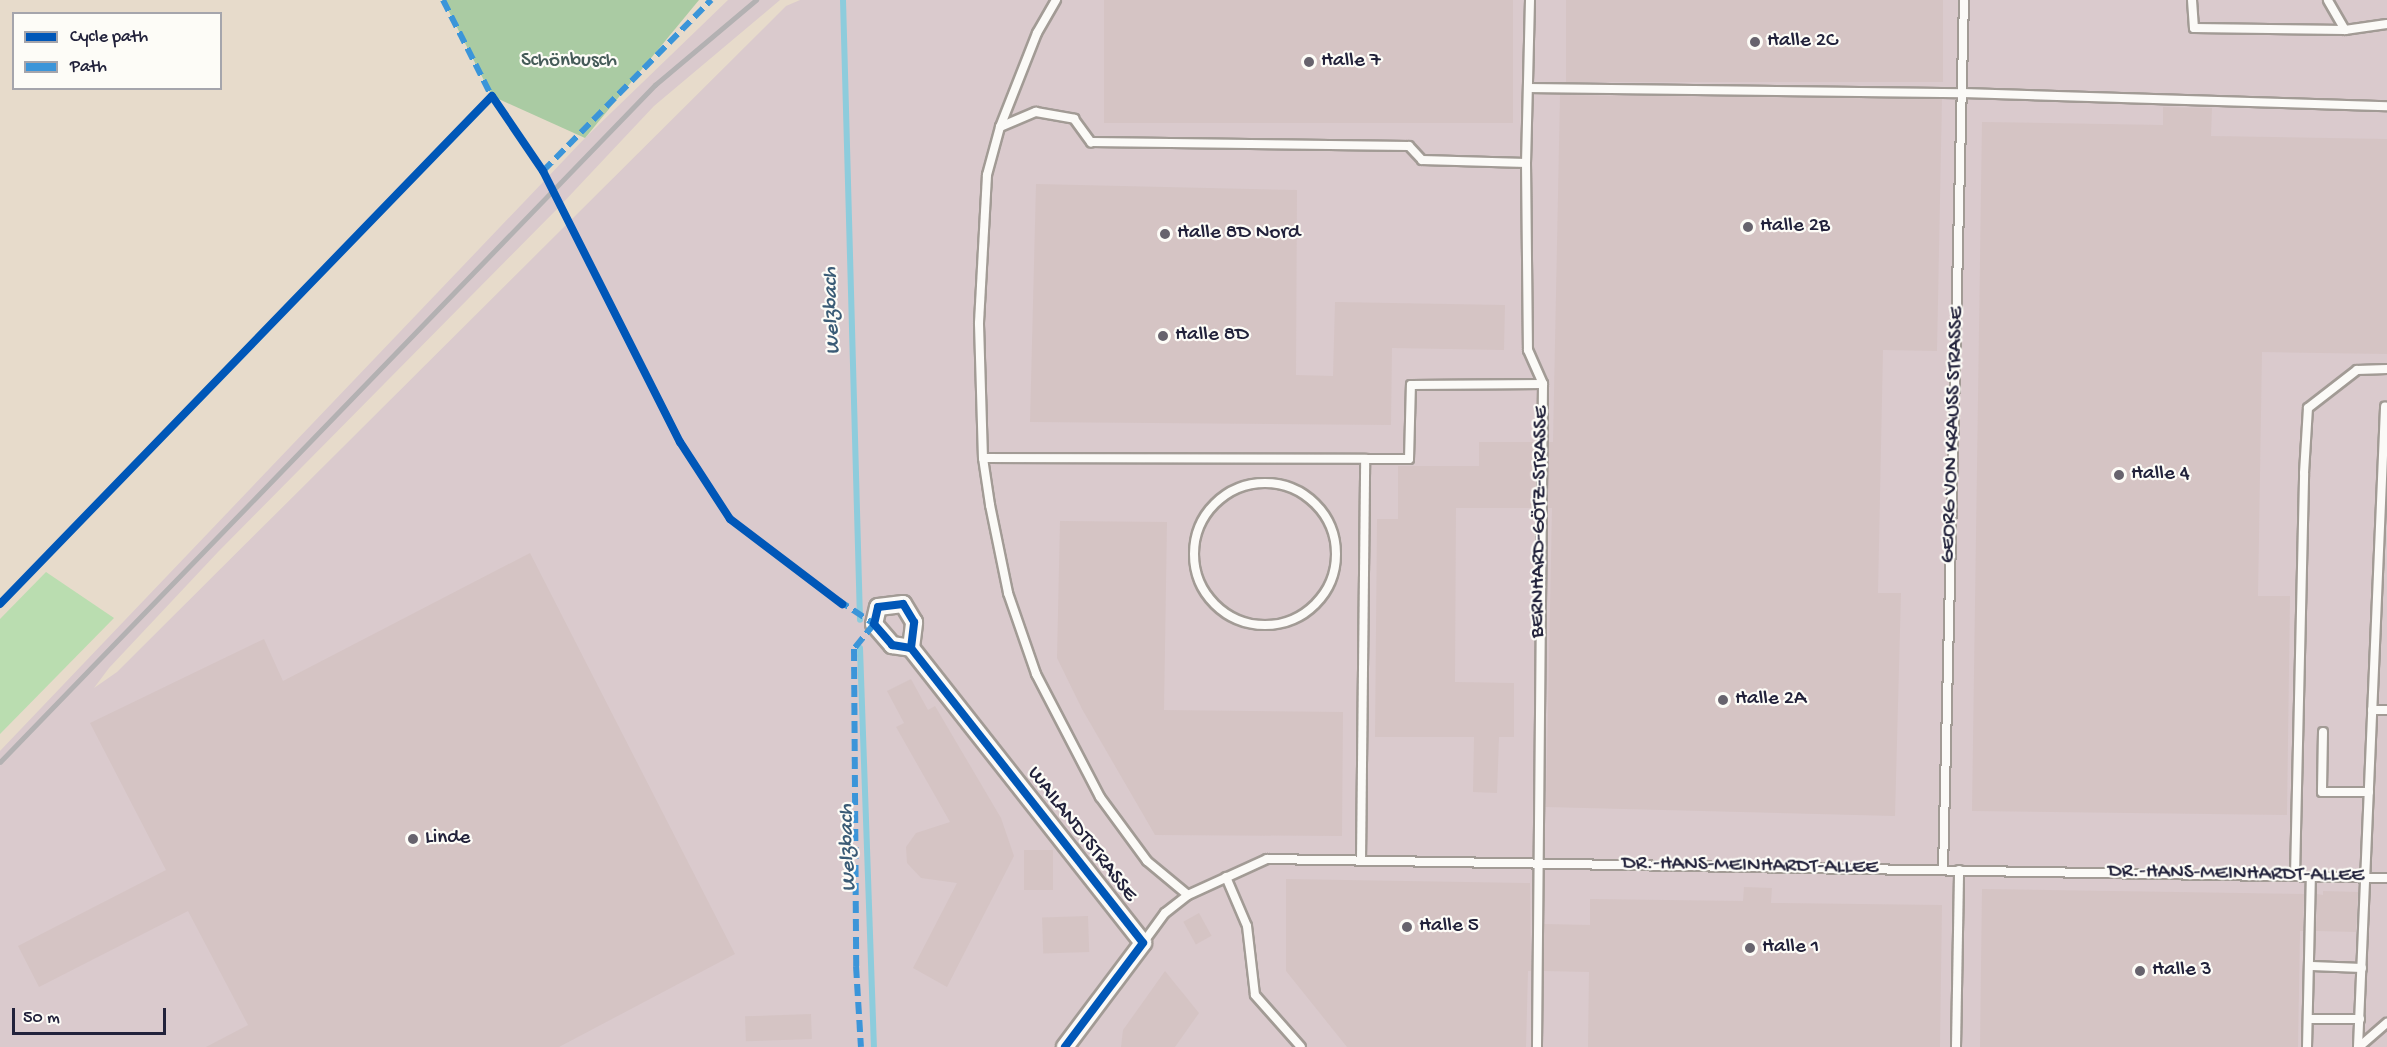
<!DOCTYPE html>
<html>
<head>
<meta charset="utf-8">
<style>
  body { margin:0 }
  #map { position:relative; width:2387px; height:1047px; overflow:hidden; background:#e7dbcb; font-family:"Gochi Hand",sans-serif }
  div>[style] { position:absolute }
  .industrial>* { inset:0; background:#dacacd }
  .green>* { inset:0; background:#baddb0 }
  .forest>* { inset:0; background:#aacba3 }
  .stream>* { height:6px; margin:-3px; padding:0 3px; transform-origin:3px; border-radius:3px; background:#8dccdc }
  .building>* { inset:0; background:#d5c4c4; transform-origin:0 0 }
  .roads { filter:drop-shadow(2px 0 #a29b95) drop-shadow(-2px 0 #a29b95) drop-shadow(0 2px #a29b95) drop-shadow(0 -2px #a29b95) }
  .lane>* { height:8px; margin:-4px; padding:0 4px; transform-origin:4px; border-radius:4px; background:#fbfaf7 }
  .lane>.ring { margin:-4px; padding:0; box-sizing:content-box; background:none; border:8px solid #fbfaf7; border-radius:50% }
  .street>* { height:16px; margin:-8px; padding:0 8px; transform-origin:8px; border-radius:8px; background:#fbfaf7 }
  .rail>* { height:4.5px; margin:-2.25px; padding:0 2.25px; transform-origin:2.25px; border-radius:2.25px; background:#b3b1b2 }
  .quiet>* { height:6px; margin-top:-3px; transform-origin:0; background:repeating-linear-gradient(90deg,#3b95d9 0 12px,transparent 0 18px) }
  .cycleway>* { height:8px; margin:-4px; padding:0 4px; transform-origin:4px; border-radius:4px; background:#0057b8 }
  .dots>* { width:16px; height:16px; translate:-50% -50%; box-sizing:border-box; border:3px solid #fdfcf7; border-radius:50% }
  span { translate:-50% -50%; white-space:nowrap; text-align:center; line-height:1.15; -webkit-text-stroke:4.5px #fdfcf7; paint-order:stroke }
  .poi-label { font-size:21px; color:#22223b }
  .left { translate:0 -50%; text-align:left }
  .park-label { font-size:21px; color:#455b58 }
  .street-label { font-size:21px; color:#22223b }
  .water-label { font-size:22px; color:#3a5b76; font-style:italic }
  .legend { position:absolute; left:12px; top:12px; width:210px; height:78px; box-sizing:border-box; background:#fdfcf7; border:2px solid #a5a5ac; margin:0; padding:8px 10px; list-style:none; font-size:18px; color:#22223b }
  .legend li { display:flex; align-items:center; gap:12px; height:30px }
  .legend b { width:30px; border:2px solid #a5a5ac }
  .scale { position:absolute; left:12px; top:1008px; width:154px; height:27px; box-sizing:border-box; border:3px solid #22223b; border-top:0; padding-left:8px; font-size:18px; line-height:21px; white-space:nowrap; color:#22223b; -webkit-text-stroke:4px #fdfcf7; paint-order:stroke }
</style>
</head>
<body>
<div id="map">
  <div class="industrial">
    <div style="clip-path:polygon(728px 0,780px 0,654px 106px,559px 207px,218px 552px,109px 668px,94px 688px,117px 672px,786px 6px,800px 0,2387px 0,2387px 1047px,0 1047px,0 751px,585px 138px)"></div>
  </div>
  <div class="green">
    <div style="clip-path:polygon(46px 572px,114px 618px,0 734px,0 619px)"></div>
  </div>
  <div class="forest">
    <div style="clip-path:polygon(443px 0,699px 0,585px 138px,492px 96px)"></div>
  </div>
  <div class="stream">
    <div style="left:843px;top:0;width:620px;rotate:88.43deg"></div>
    <div style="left:860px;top:648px;width:399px;rotate:88deg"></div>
  </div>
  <div class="building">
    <div style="left:1104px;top:0;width:409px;height:123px"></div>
    <div style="left:1566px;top:0;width:377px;height:82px"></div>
    <div style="clip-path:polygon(1560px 95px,1942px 99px,1937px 351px,1883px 350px,1878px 593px,1901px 593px,1895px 816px,1546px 807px,1552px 508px,1548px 508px,1549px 442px,1553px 442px)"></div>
    <div style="clip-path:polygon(2163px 107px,2212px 108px,2211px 136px,2387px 139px,2387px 354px,2262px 352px,2258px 596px,2290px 596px,2287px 815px,1972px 811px,1982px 122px,2163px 125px)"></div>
    <div style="clip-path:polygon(1036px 184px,1297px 190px,1296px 375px,1333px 376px,1335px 302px,1505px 305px,1504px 350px,1392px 348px,1391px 425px,1030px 422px)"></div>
    <div style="clip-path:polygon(1479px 442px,1536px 442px,1536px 508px,1456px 508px,1455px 682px,1514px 683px,1514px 737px,1499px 737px,1497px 793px,1473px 792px,1474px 737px,1375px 737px,1377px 519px,1398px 519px,1398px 466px,1479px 466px)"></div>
    <div style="clip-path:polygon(1060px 521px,1167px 522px,1164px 710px,1343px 712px,1342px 836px,1155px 835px,1082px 709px,1057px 658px)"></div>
    <div style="clip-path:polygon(530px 553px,735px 954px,559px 1047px,206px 1047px,248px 1025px,188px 911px,39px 987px,18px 946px,166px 870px,90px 723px,264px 639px,283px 681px)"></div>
    <div style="clip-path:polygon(911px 679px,928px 710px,935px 706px,1001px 818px,1014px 856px,947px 987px,913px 968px,957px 883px,921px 878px,907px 863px,906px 847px,916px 833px,950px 822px,896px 727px,904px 723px,887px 691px)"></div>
    <div style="left:1024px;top:850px;width:29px;height:40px"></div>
    <div style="clip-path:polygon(1286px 879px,1530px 883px,1531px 971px,1528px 971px,1526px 1047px,1347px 1047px,1286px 971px)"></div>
    <div style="clip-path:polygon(1744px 887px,1772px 888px,1771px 903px,1942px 905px,1940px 1047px,1588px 1047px,1589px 972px,1544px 971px,1544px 924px,1590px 925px,1590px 899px,1743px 901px)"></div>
    <div style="clip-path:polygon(1982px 889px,2304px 894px,2303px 931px,2300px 931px,2298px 1047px,1980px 1047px)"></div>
    <div style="clip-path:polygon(2323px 891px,2358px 892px,2356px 932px,2316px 931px,2317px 894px,2323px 895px)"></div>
    <div style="left:1199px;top:913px;width:26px;height:18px;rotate:61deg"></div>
    <div style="left:1088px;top:916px;width:36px;height:46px;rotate:88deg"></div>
    <div style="clip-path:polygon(1165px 971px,1199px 1013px,1175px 1047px,1121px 1047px,1123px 1030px)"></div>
    <div style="left:811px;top:1014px;width:25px;height:66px;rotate:88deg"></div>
  </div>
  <div class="roads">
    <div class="lane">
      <div style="left:1056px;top:0;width:38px;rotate:120deg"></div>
      <div style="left:1037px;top:33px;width:101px;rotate:111.5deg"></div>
      <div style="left:1000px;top:127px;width:50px;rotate:105.2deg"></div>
      <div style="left:987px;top:175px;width:149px;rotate:93.1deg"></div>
      <div style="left:979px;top:324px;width:134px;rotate:88.3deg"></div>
      <div style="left:983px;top:458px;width:48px;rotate:81.5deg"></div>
      <div style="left:990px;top:505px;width:90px;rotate:78.4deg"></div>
      <div style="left:1008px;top:593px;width:86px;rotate:70.9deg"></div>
      <div style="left:1036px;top:674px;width:139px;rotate:62.5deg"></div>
      <div style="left:1100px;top:797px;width:79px;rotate:53.7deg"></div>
      <div style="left:1147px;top:861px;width:53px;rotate:39.7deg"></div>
      <div style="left:1530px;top:0;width:163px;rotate:91.4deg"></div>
      <div style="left:1526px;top:163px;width:187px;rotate:89.4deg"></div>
      <div style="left:1528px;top:350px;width:37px;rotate:66deg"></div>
      <div style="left:1543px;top:384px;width:663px;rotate:90.52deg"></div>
      <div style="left:2192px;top:0;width:28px;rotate:86deg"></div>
      <div style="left:2194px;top:28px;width:151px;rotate:0.8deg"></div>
      <div style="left:2345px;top:30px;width:34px;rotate:-120deg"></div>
      <div style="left:2345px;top:30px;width:42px;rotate:-8.1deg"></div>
      <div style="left:1528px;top:88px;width:435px;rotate:0.7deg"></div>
      <div style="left:1963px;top:93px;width:424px;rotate:1.8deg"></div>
      <div style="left:1000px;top:127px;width:39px;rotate:-23deg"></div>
      <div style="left:1036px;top:112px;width:39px;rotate:10deg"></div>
      <div style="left:1074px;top:119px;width:29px;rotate:54deg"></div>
      <div style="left:1091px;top:142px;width:318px;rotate:0.7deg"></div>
      <div style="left:1409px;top:146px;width:19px;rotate:47deg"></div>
      <div style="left:1422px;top:160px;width:104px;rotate:1.7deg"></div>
      <div style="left:983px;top:458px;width:382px;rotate:0.1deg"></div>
      <div class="ring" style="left:1194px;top:483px;width:134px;height:134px"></div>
      <div style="left:2372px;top:710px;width:15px"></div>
      <div style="left:2323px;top:732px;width:60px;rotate:91deg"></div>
      <div style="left:2322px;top:792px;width:47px"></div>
      <div style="left:1361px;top:860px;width:401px;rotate:-89.4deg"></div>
      <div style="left:1365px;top:459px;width:44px"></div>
      <div style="left:1409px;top:459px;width:74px;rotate:-88.5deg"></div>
      <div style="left:1411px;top:385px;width:132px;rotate:-0.4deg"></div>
      <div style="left:1943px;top:870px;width:870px;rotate:-88.62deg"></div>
      <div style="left:2295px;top:876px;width:403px;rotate:-88.7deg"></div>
      <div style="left:2304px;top:473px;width:65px;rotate:-86.5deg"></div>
      <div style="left:2308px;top:408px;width:62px;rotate:-37.8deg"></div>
      <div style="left:2357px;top:370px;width:30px;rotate:-2deg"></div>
      <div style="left:1226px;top:877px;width:53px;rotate:66.8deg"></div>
      <div style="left:1247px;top:926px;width:69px;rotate:83.4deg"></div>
      <div style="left:1255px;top:995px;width:69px;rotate:48.5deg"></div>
      <div style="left:1143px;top:943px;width:37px;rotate:-54deg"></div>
      <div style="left:1165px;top:913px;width:29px;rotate:-38deg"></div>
      <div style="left:1188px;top:895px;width:87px;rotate:-24.5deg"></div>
      <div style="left:1267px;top:859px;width:1120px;rotate:0.97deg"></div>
      <div style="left:2312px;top:966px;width:50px;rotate:2.3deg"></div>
      <div style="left:2310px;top:1019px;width:50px"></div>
      <div style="left:1956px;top:1047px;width:177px;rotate:-89deg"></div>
      <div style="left:2307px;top:1047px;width:170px;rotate:-88.7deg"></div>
      <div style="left:2358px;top:1047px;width:641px;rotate:-87.58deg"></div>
      <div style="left:2359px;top:1047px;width:37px;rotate:-41deg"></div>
    </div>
    <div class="street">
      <div style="left:911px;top:648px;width:26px;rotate:-83deg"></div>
      <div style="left:914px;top:622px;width:21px;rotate:-121deg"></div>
      <div style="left:903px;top:604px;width:25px;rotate:173deg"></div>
      <div style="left:878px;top:607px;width:17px;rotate:103deg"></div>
      <div style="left:874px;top:624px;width:28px;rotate:49deg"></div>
      <div style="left:892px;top:645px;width:19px;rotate:9deg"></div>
      <div style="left:911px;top:648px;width:375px;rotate:51.8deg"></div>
      <div style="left:1143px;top:943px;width:130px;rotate:126.9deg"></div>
    </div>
  </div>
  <div class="rail">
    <div style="left:0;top:762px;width:942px;rotate:-45.95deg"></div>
    <div style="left:655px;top:85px;width:132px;rotate:-40.1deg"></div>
  </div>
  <div class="quiet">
    <div style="left:443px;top:0;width:111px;rotate:63.2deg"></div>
    <div style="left:543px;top:171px;width:240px;rotate:-45.5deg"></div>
    <div style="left:838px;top:600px;width:43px;rotate:33.7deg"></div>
    <div style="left:874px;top:624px;width:32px;rotate:129deg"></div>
    <div style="left:854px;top:649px;width:317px;rotate:89.6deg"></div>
    <div style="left:856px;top:966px;width:81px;rotate:86.5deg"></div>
  </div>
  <div class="cycleway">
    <div style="left:0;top:604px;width:707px;rotate:-45.92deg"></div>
    <div style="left:492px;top:96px;width:91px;rotate:55.8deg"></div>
    <div style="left:543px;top:171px;width:304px;rotate:63.2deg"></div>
    <div style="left:680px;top:442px;width:92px;rotate:57deg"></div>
    <div style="left:730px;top:519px;width:141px;rotate:37.2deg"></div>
    <div style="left:911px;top:648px;width:26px;rotate:-83deg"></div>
    <div style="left:914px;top:622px;width:21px;rotate:-121deg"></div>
    <div style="left:903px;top:604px;width:25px;rotate:173deg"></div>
    <div style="left:878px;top:607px;width:17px;rotate:103deg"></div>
    <div style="left:874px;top:624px;width:28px;rotate:49deg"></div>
    <div style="left:892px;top:645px;width:19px;rotate:9deg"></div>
    <div style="left:911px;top:648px;width:375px;rotate:51.8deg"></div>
    <div style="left:1143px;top:943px;width:130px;rotate:126.9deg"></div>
  </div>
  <div class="dots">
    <div style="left:1755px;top:42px;background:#67636d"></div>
    <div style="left:1309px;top:62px;background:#67636d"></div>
    <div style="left:1748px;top:227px;background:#67636d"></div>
    <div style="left:1165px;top:234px;background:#67636d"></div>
    <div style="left:1163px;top:336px;background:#67636d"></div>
    <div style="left:2119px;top:475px;background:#67636d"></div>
    <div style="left:1723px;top:700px;background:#67636d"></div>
    <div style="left:413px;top:839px;background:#67636d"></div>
    <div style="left:1407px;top:927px;background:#67636d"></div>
    <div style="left:1750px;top:948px;background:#67636d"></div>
    <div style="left:2140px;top:971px;background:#67636d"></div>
  </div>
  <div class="poi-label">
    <span class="left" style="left:1767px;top:42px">Halle 2C</span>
    <span class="left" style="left:1321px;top:62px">Halle 7</span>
    <span class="left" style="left:1760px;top:227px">Halle 2B</span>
    <span class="left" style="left:1177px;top:234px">Halle 8D Nord</span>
    <span class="left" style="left:1175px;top:336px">Halle 8D</span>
    <span class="left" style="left:2131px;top:475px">Halle 4</span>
    <span class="left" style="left:1735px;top:700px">Halle 2A</span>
    <span class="left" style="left:425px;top:839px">Linde</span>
    <span class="left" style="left:1419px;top:927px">Halle 5</span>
    <span class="left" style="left:1762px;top:948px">Halle 1</span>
    <span class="left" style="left:2152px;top:971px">Halle 3</span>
  </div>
  <div class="park-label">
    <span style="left:569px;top:62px">Schönbusch</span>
  </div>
  <div class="street-label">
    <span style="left:1954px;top:435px;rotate:-88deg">GEORG VON KRAUSS STRASSE</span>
    <span style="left:1541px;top:522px;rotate:-89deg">BERNHARD-GÖTZ-STRASSE</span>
    <span style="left:1081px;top:835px;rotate:52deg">WAILANDTSTRASSE</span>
    <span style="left:1750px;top:867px;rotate:1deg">DR.-HANS-MEINHARDT-ALLEE</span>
    <span style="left:2236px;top:875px;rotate:1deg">DR.-HANS-MEINHARDT-ALLEE</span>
  </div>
  <div class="water-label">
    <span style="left:833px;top:311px;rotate:-92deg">Welzbach</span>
    <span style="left:849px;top:848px;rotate:-92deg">Welzbach</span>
  </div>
  <ul class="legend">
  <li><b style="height:8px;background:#0057b8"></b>Cycle path</li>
  <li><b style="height:8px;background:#3b95d9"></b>Path</li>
  </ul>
  <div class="scale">50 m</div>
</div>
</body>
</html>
